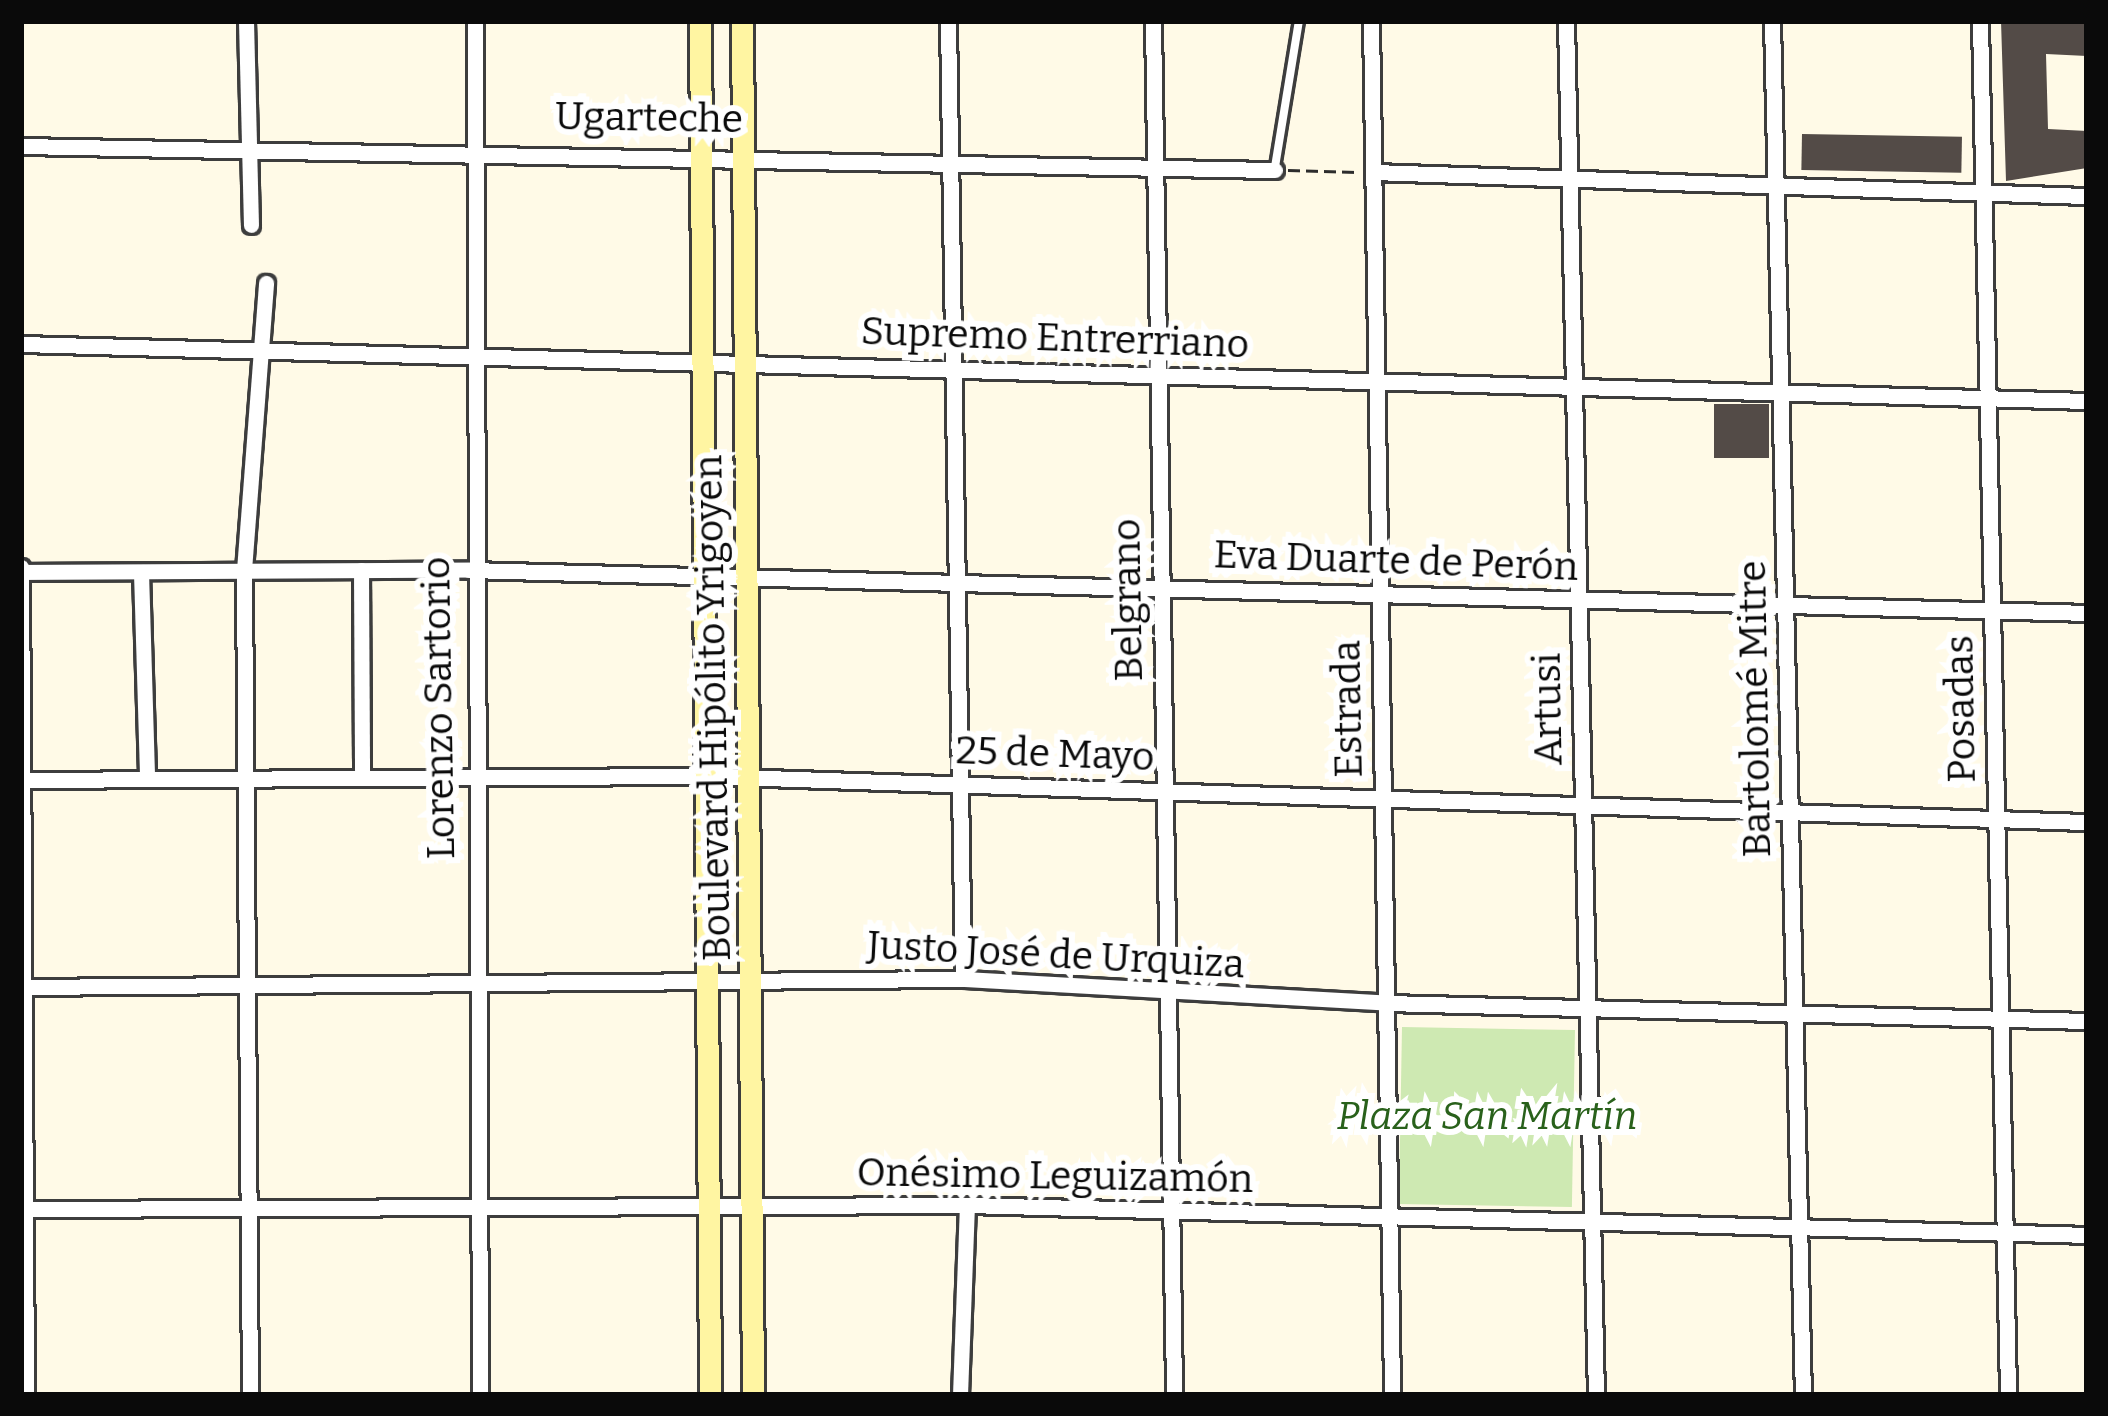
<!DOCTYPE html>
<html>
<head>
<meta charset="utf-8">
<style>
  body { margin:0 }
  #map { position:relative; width:2108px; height:1416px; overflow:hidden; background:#fffae7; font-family:Bitter,serif }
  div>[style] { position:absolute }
  .green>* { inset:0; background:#cee9b2; transform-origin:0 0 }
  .building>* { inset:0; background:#534b47; transform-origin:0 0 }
  .path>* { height:3px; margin-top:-1.5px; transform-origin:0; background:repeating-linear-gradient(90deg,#2c2c2c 0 12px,transparent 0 18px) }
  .roads { filter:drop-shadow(3px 0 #3d3d3d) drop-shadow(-3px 0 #3d3d3d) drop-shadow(0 3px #3d3d3d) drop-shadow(0 -3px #3d3d3d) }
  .lane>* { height:8px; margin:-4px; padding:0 4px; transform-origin:4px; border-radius:4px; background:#fff }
  .street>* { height:15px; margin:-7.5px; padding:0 7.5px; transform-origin:7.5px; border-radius:7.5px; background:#fff }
  .secondary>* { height:21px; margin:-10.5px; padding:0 10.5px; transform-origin:10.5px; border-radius:10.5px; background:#fff5a2 }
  span { translate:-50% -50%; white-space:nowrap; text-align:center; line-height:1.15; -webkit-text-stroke:12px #fff; paint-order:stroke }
  .street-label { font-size:39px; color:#0a0a0a }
  .park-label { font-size:39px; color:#29611b; font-style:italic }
  .frame { position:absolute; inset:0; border:24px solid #0a0a0a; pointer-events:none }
</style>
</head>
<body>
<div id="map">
  <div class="green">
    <div style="left:1402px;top:1027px;width:173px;height:177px;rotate:1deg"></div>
  </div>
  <div class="building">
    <div style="clip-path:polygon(2001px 21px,2087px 23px,2087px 56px,2046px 54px,2048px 129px,2087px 131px,2087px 168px,2006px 181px)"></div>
    <div style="left:1802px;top:134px;width:160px;height:36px;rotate:1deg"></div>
    <div style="left:1714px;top:404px;width:55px;height:54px"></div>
  </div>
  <div class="path">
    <div style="left:1288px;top:170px;width:69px;rotate:1.7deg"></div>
  </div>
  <div class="roads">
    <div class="lane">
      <div style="left:1275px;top:167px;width:148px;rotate:-80.7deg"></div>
    </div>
    <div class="street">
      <div style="left:246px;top:21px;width:204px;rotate:88.6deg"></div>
      <div style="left:475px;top:21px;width:1374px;rotate:89.79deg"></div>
      <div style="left:948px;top:21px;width:958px;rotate:89.1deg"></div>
      <div style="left:1153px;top:21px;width:1374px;rotate:89.12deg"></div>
      <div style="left:1371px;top:21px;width:1374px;rotate:89.12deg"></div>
      <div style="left:1566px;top:21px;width:1374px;rotate:88.75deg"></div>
      <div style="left:1772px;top:21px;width:1374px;rotate:88.71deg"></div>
      <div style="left:1980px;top:21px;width:1374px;rotate:88.83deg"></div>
      <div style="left:21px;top:146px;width:1254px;rotate:1.1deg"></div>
      <div style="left:1373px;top:172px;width:714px;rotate:1.93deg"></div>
      <div style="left:21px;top:344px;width:2067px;rotate:1.58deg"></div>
      <div style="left:21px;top:567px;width:828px;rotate:89.65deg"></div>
      <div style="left:361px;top:570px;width:205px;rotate:89.7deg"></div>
      <div style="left:21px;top:572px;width:448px;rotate:-0.3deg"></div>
      <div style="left:469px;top:570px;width:1619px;rotate:1.52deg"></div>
      <div style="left:141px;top:572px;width:204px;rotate:88.3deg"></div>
      <div style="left:21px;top:780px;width:684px;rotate:-0.34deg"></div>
      <div style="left:705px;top:776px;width:1383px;rotate:1.91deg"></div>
      <div style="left:21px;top:987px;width:942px;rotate:-0.49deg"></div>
      <div style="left:963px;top:979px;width:424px;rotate:3.2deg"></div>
      <div style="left:1386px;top:1003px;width:701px;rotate:1.47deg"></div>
      <div style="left:21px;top:1209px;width:946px;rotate:-0.24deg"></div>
      <div style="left:967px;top:1205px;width:1120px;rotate:1.53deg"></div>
      <div style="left:250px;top:1395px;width:825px;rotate:-90.42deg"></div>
      <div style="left:244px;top:570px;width:288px;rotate:-85.6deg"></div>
      <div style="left:960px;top:1395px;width:190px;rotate:-87.9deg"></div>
    </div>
    <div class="secondary">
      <div style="left:700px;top:21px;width:1374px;rotate:89.58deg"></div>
      <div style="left:742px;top:21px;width:1374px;rotate:89.54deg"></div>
    </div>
  </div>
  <div class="street-label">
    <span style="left:649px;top:118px;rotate:1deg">Ugarteche</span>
    <span style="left:1055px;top:338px;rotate:2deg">Supremo Entrerriano</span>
    <span style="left:1396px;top:561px;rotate:2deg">Eva Duarte de Perón</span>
    <span style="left:1128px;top:600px;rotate:-91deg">Belgrano</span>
    <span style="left:439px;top:708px;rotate:-91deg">Lorenzo Sartorio</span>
    <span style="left:713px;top:708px;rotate:-91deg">Boulevard Hipólito Yrigoyen</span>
    <span style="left:1348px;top:709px;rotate:-91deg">Estrada</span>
    <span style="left:1548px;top:709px;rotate:-91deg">Artusi</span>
    <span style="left:1755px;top:709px;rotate:-91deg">Bartolomé Mitre</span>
    <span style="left:1961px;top:709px;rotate:-91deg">Posadas</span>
    <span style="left:1055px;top:754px;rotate:2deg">25 de Mayo</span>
    <span style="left:1056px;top:955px;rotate:3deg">Justo José de Urquiza</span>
    <span style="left:1055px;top:1176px;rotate:1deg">Onésimo Leguizamón</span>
  </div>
  <div class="park-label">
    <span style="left:1487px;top:1116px">Plaza San Martín</span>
  </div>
  <div class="frame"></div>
</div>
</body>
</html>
